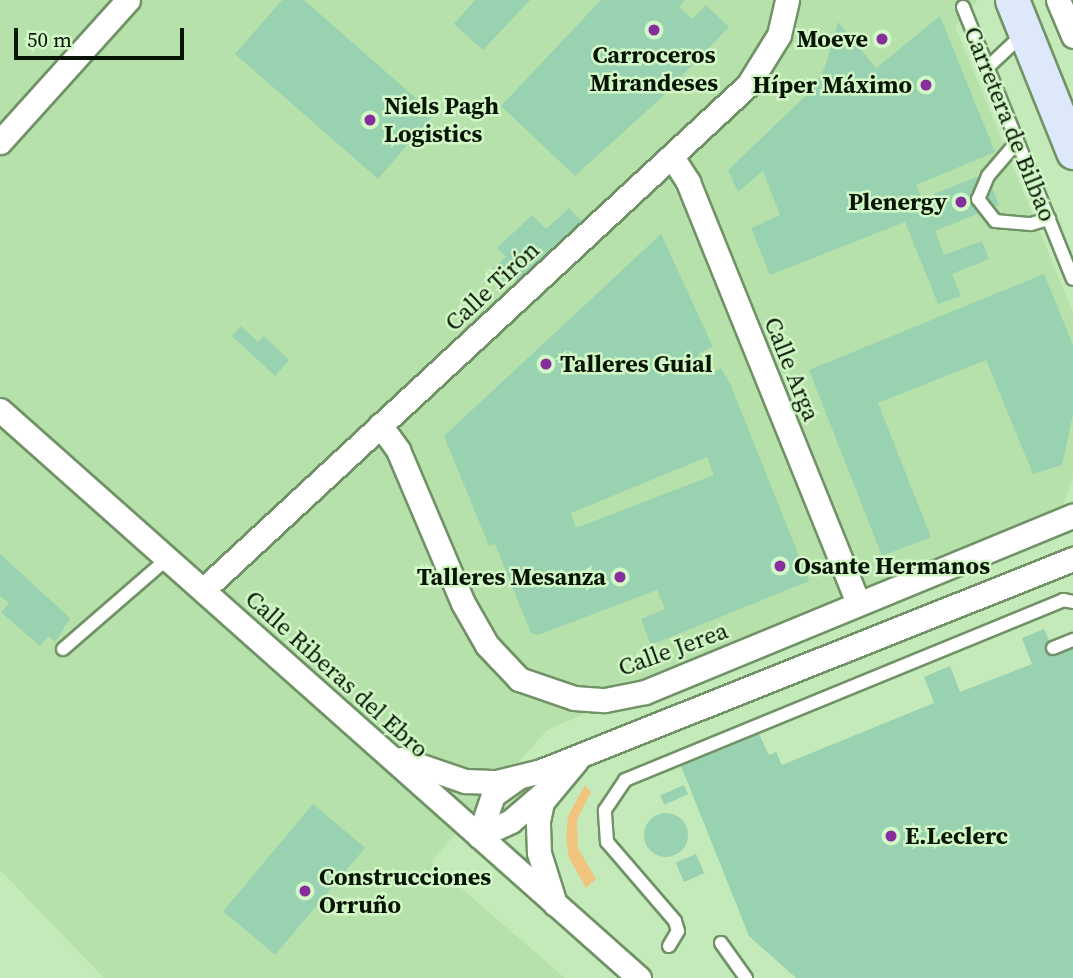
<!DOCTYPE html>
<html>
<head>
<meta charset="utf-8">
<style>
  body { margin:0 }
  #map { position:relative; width:1073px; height:978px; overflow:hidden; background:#c5eaba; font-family:"Source Serif 4",serif }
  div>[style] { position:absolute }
  .built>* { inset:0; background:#b7e1ab }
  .green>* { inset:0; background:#f0c47f }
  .building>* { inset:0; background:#98d2b1; transform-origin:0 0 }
  .round { border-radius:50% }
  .roads { filter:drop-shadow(2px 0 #709266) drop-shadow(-2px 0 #709266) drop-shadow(0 2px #709266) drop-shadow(0 -2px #709266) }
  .service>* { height:12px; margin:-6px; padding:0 6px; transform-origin:6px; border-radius:6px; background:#fff }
  .minor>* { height:23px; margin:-11.5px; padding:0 11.5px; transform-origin:11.5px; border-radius:11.5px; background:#fff }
  .secondary>* { height:33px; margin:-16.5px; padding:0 16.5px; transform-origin:16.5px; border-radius:16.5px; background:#dde9fa }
  .dots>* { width:19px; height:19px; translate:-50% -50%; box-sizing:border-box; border:4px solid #d2f8c7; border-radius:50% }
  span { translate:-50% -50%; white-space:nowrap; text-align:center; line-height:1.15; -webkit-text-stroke:5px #d2f8c7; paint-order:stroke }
  .poi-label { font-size:24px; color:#081505; font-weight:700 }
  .right { translate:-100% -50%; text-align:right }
  .left { translate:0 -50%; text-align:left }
  .street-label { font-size:24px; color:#081505 }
  .scale { position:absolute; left:14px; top:28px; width:170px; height:32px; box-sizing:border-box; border:4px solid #081505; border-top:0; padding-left:9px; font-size:21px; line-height:24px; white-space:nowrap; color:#081505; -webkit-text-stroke:5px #d2f8c7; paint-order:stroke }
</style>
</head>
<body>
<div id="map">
  <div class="built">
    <div style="clip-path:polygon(0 0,978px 0,955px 26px,1073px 312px,1073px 478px,1063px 506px,547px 730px,431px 862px,565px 978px,104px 978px,0 870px)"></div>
  </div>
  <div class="green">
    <div style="clip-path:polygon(585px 785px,591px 792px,577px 820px,578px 848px,596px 879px,586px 888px,569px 858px,566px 838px,568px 816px)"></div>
  </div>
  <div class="building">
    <div style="clip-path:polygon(282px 0,304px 0,434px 114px,378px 179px,235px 54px)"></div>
    <div style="clip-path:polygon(475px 0,530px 0,483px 50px,454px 24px)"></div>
    <div style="clip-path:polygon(601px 0,685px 0,679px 7px,692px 19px,706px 5px,729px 27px,661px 98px,575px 176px,501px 106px)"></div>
    <div style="clip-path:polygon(940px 16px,995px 152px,916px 185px,922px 199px,986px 173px,999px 205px,935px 231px,944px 255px,982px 241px,989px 259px,952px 274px,961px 296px,938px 304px,905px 222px,770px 275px,751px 228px,780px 215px,763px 171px,738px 192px,728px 170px,813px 89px,825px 67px,838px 22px,876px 68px)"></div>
    <div style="clip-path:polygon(569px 208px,584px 224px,517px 283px,513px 279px,507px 285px,492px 269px,506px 257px,497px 248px,532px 215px,546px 229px)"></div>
    <div style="clip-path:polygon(evenodd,661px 234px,713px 347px,699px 353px,707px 375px,721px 368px,731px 386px,809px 581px,651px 645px,641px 619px,665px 609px,657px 590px,538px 635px,531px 633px,495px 544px,489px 546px,444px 436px,661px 234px,707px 457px,714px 475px,576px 528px,571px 513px,707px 457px)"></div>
    <div style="clip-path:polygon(1044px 274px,1073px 345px,1073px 414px,1062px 465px,1033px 474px,986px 360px,878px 403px,931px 537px,882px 556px,809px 370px)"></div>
    <div style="clip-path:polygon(241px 326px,258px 342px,264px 336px,289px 360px,275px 376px,232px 336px)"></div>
    <div style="clip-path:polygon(0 554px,70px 618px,55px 642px,49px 636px,40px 646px,1px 612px,9px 603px,0 596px)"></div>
    <div style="clip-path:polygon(1044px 629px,1055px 654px,1073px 647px,1073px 978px,796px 978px,749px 936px,681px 766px,759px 734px,769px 755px,776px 752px,782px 765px,934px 703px,924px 677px,950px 666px,960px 692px,1032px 664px,1022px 638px)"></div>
    <div style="left:684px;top:785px;width:10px;height:26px;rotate:66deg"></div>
    <div style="left:313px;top:804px;width:68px;height:140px;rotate:40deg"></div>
    <div class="round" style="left:644px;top:813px;width:44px;height:44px"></div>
    <div style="left:696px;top:854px;width:21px;height:22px;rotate:67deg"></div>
  </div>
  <div class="roads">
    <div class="service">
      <div style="left:963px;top:7px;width:293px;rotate:68deg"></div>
      <div style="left:987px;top:68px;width:48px;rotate:-43.3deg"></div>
      <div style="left:1017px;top:142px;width:45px;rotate:130.5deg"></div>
      <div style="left:988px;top:176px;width:25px;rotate:113deg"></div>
      <div style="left:978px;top:199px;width:28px;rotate:52deg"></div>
      <div style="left:995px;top:221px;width:36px;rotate:5deg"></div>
      <div style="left:1031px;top:224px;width:19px;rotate:-16deg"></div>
      <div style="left:1053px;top:648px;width:22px;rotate:-22deg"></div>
      <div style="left:63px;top:649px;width:138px;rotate:-40.9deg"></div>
      <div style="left:721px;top:943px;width:43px;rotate:54.5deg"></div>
      <div style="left:669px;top:946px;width:17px;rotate:-59deg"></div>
      <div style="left:678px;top:931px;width:10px;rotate:-107deg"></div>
      <div style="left:675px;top:921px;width:104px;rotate:-130.7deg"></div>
      <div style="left:607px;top:842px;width:32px;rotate:-94deg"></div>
      <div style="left:605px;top:810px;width:36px;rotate:-56deg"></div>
      <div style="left:625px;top:780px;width:474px;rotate:-22.3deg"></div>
      <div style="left:1063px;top:600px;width:10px;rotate:11deg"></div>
    </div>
    <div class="minor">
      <div style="left:1058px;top:0;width:39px;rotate:67deg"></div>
      <div style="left:0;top:142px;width:191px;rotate:-48deg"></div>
      <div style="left:672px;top:157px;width:30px;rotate:57deg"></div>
      <div style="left:688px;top:182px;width:454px;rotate:68deg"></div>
      <div style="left:0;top:410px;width:855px;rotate:41.63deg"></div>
      <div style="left:380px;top:425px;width:31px;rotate:54deg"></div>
      <div style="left:398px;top:450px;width:166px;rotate:67deg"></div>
      <div style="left:463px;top:603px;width:48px;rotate:60.3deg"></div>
      <div style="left:487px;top:645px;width:47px;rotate:46.7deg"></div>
      <div style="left:519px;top:679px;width:58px;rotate:19.1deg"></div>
      <div style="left:574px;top:698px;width:31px;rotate:4deg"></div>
      <div style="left:605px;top:700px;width:41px;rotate:-11.3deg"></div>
      <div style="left:645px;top:692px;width:463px;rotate:-22.4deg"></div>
      <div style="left:203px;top:590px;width:743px;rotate:-42.82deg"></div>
      <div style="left:748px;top:85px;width:59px;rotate:-58.2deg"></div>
      <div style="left:779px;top:35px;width:36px;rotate:-77deg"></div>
      <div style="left:401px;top:759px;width:68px;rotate:19deg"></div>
      <div style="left:465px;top:781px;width:32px;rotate:2deg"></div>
      <div style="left:497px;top:782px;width:45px;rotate:-14deg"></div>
      <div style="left:541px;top:771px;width:573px;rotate:-21.73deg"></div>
      <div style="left:479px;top:836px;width:35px;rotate:-25deg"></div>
      <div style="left:511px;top:821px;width:49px;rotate:-40.9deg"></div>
      <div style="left:479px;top:836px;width:43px;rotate:-71.1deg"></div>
      <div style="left:493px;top:795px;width:28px;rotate:-35deg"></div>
      <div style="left:555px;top:904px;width:53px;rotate:-107.4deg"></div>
      <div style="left:539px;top:853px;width:32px;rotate:-92deg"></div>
      <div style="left:538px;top:821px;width:19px;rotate:-78deg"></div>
      <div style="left:542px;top:802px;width:53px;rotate:-50.3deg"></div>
    </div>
    <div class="secondary">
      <div style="left:1012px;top:0;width:164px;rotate:68.1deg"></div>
    </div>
  </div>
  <div class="dots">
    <div style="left:654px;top:30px;background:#852e9c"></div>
    <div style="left:882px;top:39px;background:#852e9c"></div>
    <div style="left:926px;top:85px;background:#852e9c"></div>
    <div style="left:370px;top:120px;background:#852e9c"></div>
    <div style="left:961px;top:202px;background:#852e9c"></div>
    <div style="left:546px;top:364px;background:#852e9c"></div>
    <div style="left:780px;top:566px;background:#852e9c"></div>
    <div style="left:620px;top:577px;background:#852e9c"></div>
    <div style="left:891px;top:836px;background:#852e9c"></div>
    <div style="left:305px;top:891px;background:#852e9c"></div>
  </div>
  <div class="poi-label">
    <span class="right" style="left:868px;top:39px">Moeve</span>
    <span style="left:654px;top:69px">Carroceros<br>Mirandeses</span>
    <span class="right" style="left:912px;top:85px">Híper Máximo</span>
    <span class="left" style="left:384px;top:120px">Niels Pagh<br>Logistics</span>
    <span class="right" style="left:947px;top:202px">Plenergy</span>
    <span class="left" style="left:560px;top:364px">Talleres Guial</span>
    <span class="left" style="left:794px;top:566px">Osante Hermanos</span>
    <span class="right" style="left:606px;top:577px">Talleres Mesanza</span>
    <span class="left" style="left:905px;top:836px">E.Leclerc</span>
    <span class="left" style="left:319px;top:891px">Construcciones<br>Orruño</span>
  </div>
  <div class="street-label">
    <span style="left:1010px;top:124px;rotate:68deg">Carretera de Bilbao</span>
    <span style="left:492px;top:286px;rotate:-43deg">Calle Tirón</span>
    <span style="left:792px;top:369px;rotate:68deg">Calle Arga</span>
    <span style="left:673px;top:649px;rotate:-20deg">Calle Jerea</span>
    <span style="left:337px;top:674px;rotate:42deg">Calle Riberas del Ebro</span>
  </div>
  <div class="scale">50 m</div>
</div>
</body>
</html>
